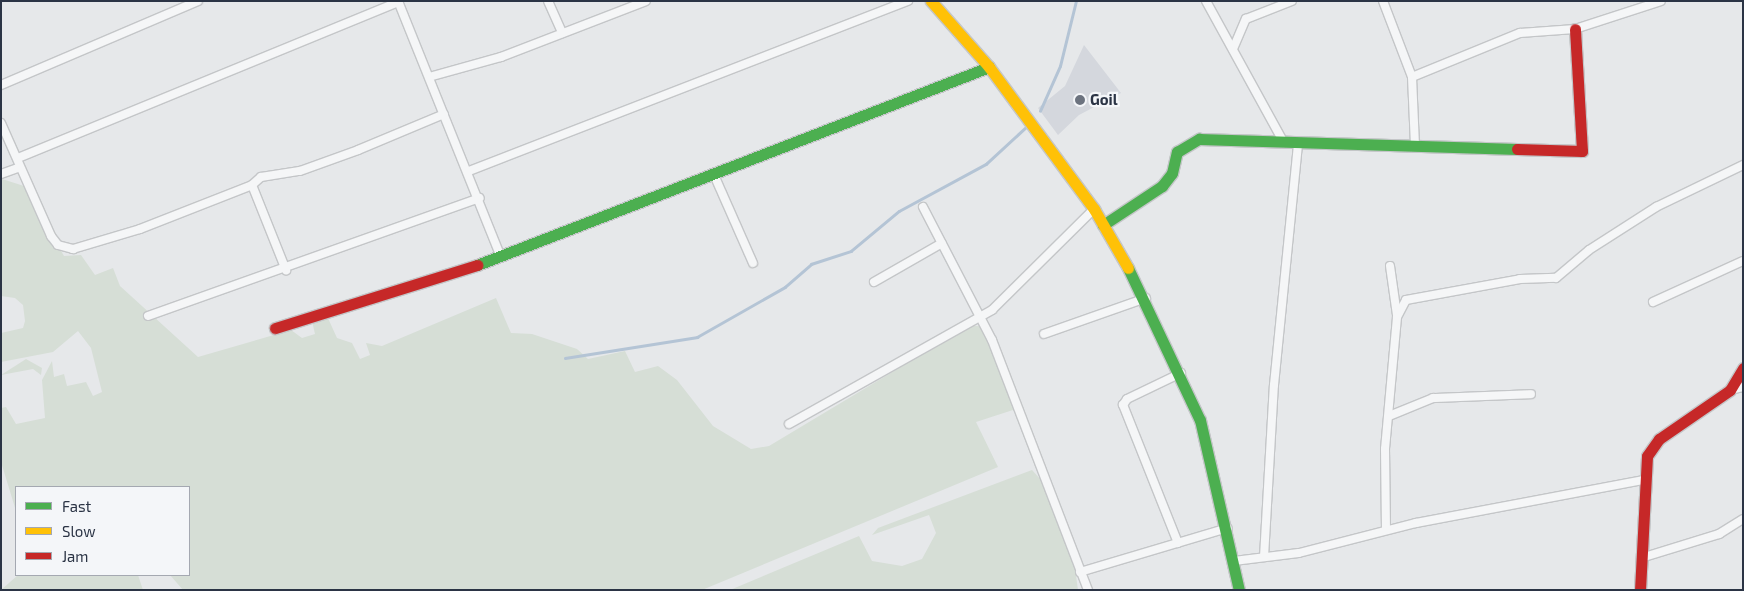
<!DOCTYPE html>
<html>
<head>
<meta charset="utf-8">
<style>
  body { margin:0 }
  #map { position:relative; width:1744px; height:591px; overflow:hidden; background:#e6e8ea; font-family:"Exo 2",sans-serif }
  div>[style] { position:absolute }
  .built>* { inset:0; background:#d4d7dd }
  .green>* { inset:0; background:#d6ded6 }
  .stream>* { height:2.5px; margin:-1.25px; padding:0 1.25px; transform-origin:1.25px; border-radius:1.25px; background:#b4c4d5 }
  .roads { filter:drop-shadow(1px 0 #c4c6c8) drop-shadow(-1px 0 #c4c6c8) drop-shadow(0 1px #c4c6c8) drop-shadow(0 -1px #c4c6c8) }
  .street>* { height:8px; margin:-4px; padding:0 4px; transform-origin:4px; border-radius:4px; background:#f5f6f7 }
  .fast>* { height:11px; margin:-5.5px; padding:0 5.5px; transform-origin:5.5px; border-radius:5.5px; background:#4caf50 }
  .slow>* { height:11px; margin:-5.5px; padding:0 5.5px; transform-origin:5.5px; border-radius:5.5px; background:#ffc107 }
  .jam>* { height:11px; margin:-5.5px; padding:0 5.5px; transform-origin:5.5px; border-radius:5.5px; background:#c62828 }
  .dots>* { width:14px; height:14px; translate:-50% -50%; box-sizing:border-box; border:2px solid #f4f6f9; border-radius:50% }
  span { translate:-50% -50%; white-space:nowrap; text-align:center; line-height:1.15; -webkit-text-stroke:4.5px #f4f6f9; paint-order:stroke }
  .poi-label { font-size:15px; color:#2b3445; font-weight:700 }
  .left { translate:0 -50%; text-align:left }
  .frame { position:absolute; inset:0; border:2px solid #2b3445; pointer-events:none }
  .legend { position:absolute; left:15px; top:486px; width:175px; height:90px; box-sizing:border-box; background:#f4f6f9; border:1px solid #a4a8b1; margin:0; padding:6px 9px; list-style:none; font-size:15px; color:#2b3445 }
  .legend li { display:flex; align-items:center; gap:10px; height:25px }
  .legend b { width:25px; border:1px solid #a4a8b1 }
</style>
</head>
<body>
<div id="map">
  <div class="built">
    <div style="clip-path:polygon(1084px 45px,1121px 93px,1079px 115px,1058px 135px,1038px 108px,1065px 86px)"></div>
  </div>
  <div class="green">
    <div style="clip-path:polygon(2px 179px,24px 186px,64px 256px,81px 255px,95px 275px,113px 268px,120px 286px,198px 357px,291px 330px,302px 338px,315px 334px,312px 321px,327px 316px,337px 338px,352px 343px,360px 359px,370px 355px,366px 343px,382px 346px,496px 298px,511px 333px,532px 334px,577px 349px,588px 359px,625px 351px,635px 372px,658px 366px,677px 380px,713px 426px,751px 449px,769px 446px,969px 326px,982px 326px,1016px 409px,976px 422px,998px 467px,702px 590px,183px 590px,170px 575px,189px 575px,189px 487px,16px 487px,16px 511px,1px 462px,1px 408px,6px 407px,16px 424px,45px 418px,42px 380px,52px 361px,54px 377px,64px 374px,67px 386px,86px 382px,93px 396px,102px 392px,91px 348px,78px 331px,53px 352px,1px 362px,1px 333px,23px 328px,25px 321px,23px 305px,15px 298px,1px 296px)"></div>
    <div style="clip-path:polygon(26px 359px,42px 368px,41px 375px,33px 369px,1px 375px)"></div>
    <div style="clip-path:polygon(1032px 470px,1042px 481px,1074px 561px,1078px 590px,730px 590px,859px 536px,872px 561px,902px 566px,922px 559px,936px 533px,929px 515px,872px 535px,878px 528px)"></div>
    <div style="clip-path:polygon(18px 575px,138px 575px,143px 590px,1px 590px)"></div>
  </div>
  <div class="stream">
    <div style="left:1040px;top:111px;width:49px;rotate:-66deg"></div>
    <div style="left:1060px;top:66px;width:67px;rotate:-76.2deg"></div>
    <div style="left:565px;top:358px;width:134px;rotate:-9deg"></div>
    <div style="left:697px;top:337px;width:101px;rotate:-29.6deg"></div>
    <div style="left:785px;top:287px;width:35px;rotate:-41deg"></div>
    <div style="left:811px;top:264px;width:42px;rotate:-18deg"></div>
    <div style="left:851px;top:251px;width:62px;rotate:-39.8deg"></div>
    <div style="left:899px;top:211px;width:99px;rotate:-28.4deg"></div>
    <div style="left:986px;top:164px;width:53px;rotate:-42.7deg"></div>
  </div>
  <div class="roads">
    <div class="street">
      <div style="left:398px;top:1px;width:274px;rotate:68.1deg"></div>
      <div style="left:548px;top:1px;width:35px;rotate:66deg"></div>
      <div style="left:1206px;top:1px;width:162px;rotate:61.2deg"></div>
      <div style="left:1383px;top:1px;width:81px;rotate:69.1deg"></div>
      <div style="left:1412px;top:77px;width:69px;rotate:87.5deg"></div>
      <div style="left:1233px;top:49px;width:33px;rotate:-67deg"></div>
      <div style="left:1246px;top:19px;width:49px;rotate:-21.4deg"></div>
      <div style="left:429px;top:77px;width:75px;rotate:-15.5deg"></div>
      <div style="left:501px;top:57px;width:155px;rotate:-21.1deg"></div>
      <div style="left:1412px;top:77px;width:117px;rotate:-22.2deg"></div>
      <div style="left:1520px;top:33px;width:55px;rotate:-4.2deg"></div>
      <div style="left:1575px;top:29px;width:90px;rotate:-18deg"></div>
      <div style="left:1px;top:85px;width:214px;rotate:-23.1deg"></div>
      <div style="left:1px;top:123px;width:124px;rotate:66.1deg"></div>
      <div style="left:51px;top:236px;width:11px;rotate:52deg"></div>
      <div style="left:58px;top:245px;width:16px;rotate:15deg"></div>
      <div style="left:73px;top:249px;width:70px;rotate:-16.6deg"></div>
      <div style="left:140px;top:229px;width:120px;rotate:-21.4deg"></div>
      <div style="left:252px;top:185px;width:12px;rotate:-42deg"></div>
      <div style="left:261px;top:177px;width:39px;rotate:-9deg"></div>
      <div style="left:300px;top:171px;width:62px;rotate:-19.9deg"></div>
      <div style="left:358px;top:150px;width:93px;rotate:-22.7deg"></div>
      <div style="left:18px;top:158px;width:411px;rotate:-22.3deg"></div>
      <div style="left:469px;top:171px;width:471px;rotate:-21.2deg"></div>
      <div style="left:1px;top:174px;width:20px;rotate:-20deg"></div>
      <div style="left:715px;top:177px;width:94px;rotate:66.2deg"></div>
      <div style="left:252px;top:185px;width:92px;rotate:68.2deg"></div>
      <div style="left:923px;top:207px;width:150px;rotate:62.6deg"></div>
      <div style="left:992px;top:340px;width:268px;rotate:69deg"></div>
      <div style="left:1390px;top:266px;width:49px;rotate:81.9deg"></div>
      <div style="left:874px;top:282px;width:78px;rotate:-29.8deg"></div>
      <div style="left:1653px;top:302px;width:99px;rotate:-24.5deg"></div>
      <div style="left:148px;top:316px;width:352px;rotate:-19.6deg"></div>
      <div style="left:1044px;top:334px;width:108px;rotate:-19.4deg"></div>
      <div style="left:1730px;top:390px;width:13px;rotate:-13deg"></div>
      <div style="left:1389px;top:416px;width:48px;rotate:-22.2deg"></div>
      <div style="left:1433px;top:398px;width:98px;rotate:-2.3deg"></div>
      <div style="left:789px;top:424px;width:233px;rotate:-29.3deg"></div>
      <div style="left:992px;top:310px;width:144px;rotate:-44.7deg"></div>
      <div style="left:1386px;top:530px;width:81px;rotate:-90.7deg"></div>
      <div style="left:1385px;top:449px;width:133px;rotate:-84.8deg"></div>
      <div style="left:1397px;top:317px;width:19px;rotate:-62deg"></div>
      <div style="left:1406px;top:300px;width:116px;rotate:-10.4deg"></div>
      <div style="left:1520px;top:279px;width:36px;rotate:-2deg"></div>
      <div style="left:1556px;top:278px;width:43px;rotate:-40.3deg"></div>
      <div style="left:1589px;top:250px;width:80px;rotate:-32.7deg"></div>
      <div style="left:1656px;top:207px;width:97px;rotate:-25.8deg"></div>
      <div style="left:1178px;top:543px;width:149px;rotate:-111.7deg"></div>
      <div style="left:1123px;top:405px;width:7px;rotate:-56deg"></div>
      <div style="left:1127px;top:399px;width:60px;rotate:-25.7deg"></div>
      <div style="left:1264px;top:557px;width:172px;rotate:-86.7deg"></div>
      <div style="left:1274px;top:385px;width:242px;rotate:-84.3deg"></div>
      <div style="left:1641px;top:558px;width:82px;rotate:-17.1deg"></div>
      <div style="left:1719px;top:534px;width:28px;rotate:-32deg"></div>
      <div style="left:1234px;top:561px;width:65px;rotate:-7deg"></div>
      <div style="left:1299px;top:553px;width:121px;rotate:-14.4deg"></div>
      <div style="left:1416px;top:523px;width:232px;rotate:-10.7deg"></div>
      <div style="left:1080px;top:572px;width:154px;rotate:-16.6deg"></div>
    </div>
    <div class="fast">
      <div style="left:1103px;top:225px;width:71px;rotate:-33.5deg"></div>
      <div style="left:1162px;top:186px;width:16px;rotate:-52deg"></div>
      <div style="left:1172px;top:173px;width:22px;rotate:-77deg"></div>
      <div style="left:1177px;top:152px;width:26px;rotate:-31deg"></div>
      <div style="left:1199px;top:139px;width:318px;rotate:1.8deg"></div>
      <div style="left:477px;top:265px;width:549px;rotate:-21.14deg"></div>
      <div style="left:1128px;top:268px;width:168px;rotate:64.7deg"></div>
      <div style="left:1200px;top:420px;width:174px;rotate:77.1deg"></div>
    </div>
    <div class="slow">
      <div style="left:931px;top:1px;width:88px;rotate:48.7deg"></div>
      <div style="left:989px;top:67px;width:177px;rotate:53.5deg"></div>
      <div style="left:1094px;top:209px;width:68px;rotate:60deg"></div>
    </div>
    <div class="jam">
      <div style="left:1517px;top:149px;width:65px;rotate:1.8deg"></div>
      <div style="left:1582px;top:151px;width:122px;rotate:-93.3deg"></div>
      <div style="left:275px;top:328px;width:212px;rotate:-17.3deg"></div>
      <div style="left:1640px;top:590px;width:134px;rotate:-87deg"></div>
      <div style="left:1647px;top:456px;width:21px;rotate:-55deg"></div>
      <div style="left:1659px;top:439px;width:86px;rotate:-34.6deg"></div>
      <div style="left:1730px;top:390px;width:26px;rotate:-59deg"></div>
    </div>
  </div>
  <div class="dots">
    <div style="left:1080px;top:100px;background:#6c737f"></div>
  </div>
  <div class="poi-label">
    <span class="left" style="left:1090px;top:100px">Goil</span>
  </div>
  <div class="frame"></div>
  <ul class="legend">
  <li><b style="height:6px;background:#4caf50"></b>Fast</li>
  <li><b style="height:6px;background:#ffc107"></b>Slow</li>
  <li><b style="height:6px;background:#c62828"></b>Jam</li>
  </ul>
</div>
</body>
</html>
